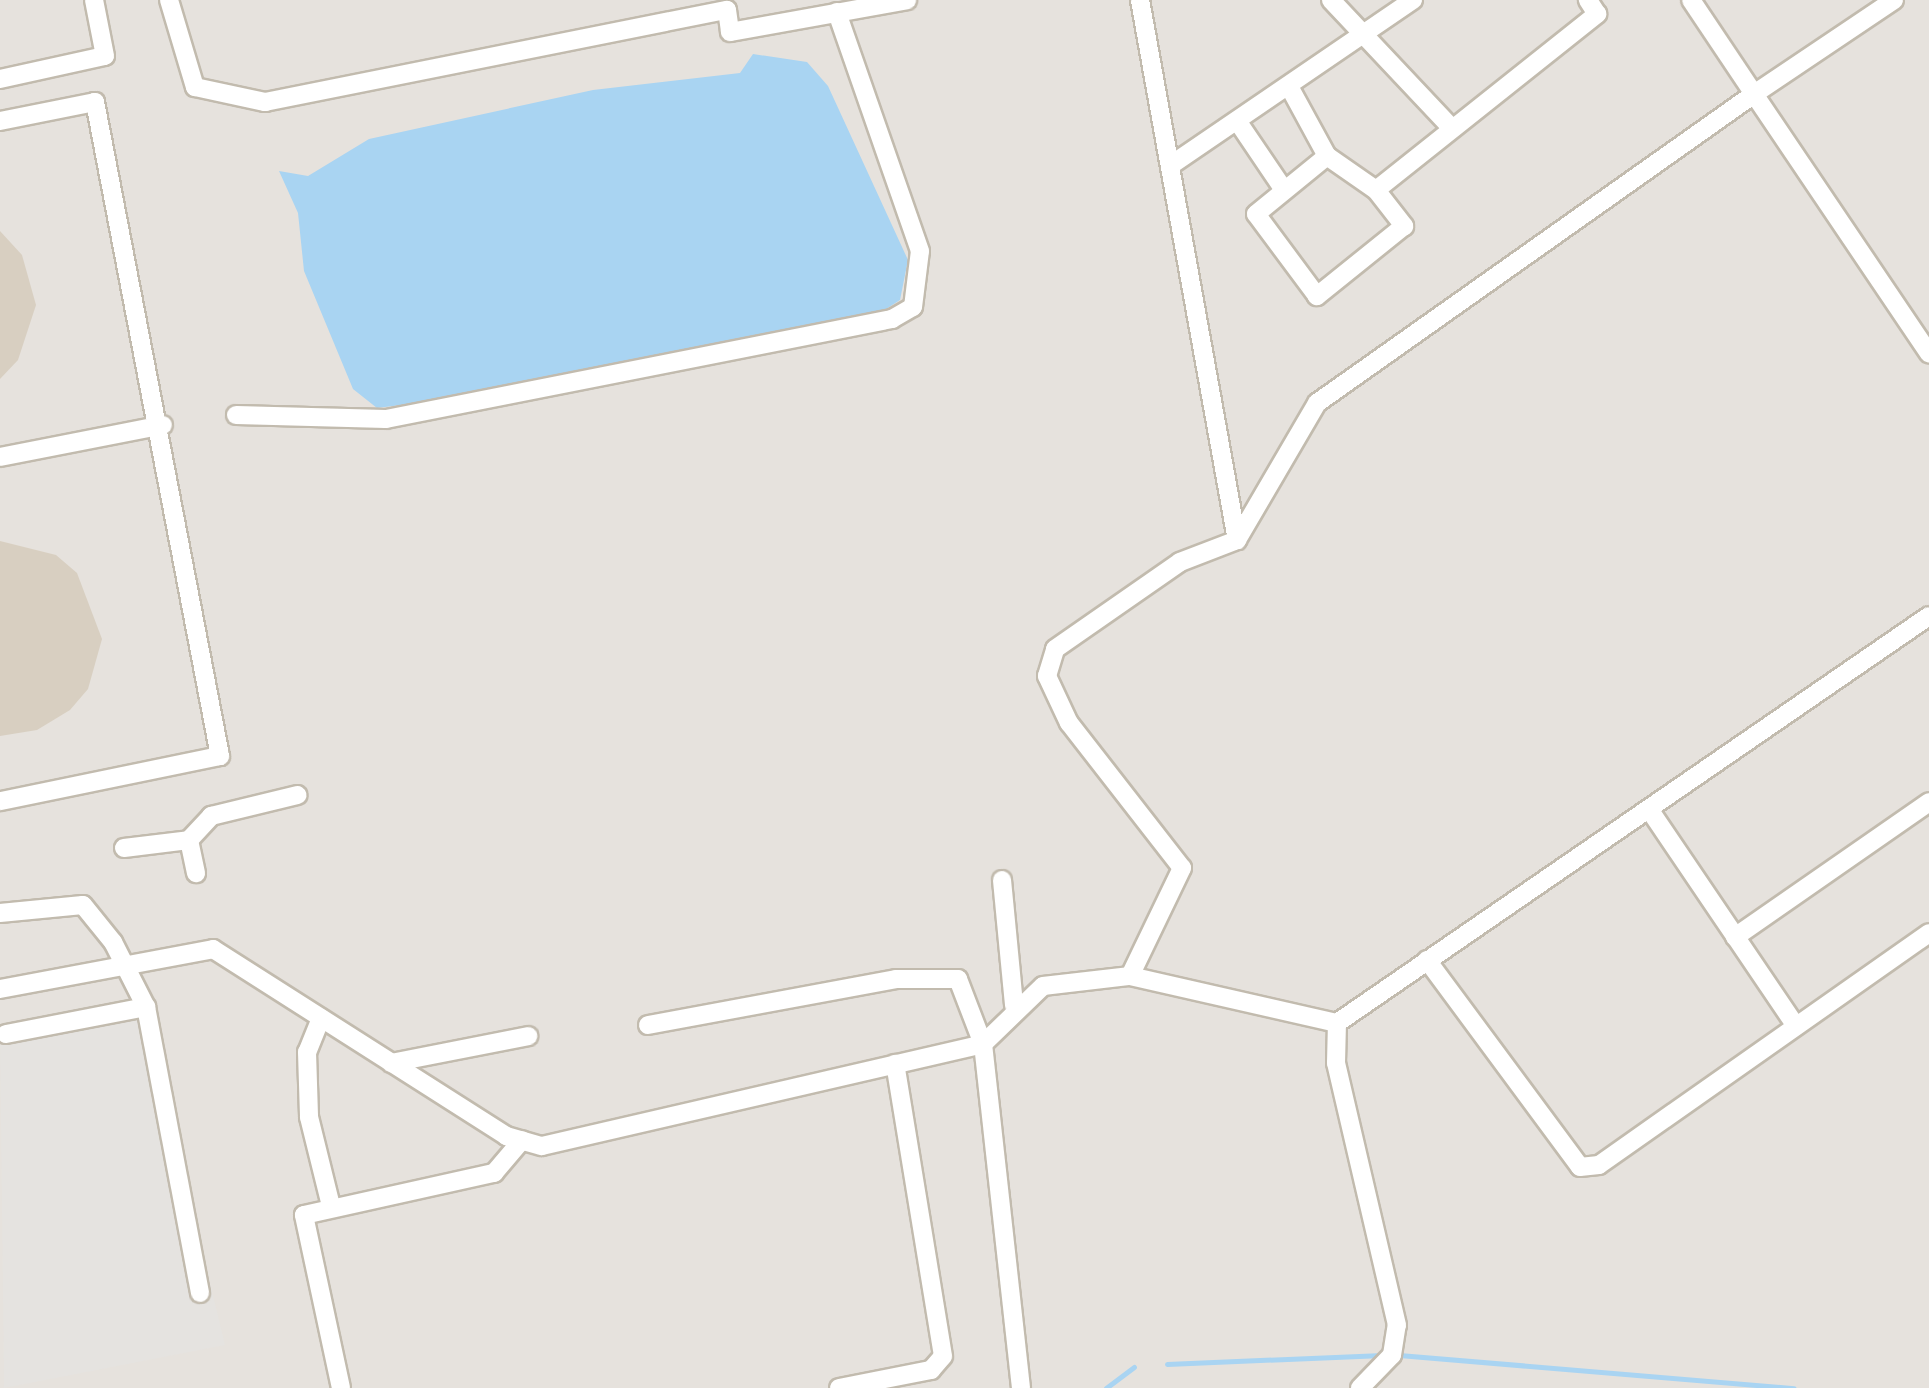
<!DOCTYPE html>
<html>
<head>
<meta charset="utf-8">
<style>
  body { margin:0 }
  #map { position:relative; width:1929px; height:1388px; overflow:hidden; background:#f6f3ec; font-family:"Source Sans 3",sans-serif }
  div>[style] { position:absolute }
  .industrial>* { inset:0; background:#e6e2dd; transform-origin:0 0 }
  .parking>* { inset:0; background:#e5e3e0 }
  .water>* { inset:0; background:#a9d4f2 }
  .stream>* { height:5px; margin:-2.5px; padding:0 2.5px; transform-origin:2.5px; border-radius:2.5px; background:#a9d4f2 }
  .building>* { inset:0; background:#d8cfc1 }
  .roads { filter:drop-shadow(2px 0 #c2bbae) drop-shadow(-2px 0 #c2bbae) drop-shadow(0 2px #c2bbae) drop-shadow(0 -2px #c2bbae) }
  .minor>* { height:18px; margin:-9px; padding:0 9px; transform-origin:9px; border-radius:9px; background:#fff }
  span { translate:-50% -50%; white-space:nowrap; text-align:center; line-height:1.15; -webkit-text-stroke:10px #fff; paint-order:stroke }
</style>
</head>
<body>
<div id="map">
  <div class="industrial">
    <div style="left:0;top:0;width:1929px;height:1388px"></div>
  </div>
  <div class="parking">
    <div style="clip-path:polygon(145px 1011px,225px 1345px,4px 1388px,0 1040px)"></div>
  </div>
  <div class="water">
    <div style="clip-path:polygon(753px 54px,807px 62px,828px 86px,908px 260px,900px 300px,880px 313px,417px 403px,377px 408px,353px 389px,304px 271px,298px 213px,279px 171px,308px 176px,369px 139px,593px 90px,740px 73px)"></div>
  </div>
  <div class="stream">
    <div style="left:1399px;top:1355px;width:396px;rotate:4.8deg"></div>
    <div style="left:1167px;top:1364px;width:216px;rotate:-2.4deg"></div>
    <div style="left:1106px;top:1388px;width:35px;rotate:-37deg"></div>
  </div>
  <div class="building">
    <div style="clip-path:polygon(0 231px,22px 255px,36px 305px,18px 360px,0 379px)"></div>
    <div style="clip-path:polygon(0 541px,56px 555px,77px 573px,102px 639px,88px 689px,70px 710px,37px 730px,0 736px)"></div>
  </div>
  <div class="roads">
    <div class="minor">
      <div style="left:169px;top:0;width:91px;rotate:73.4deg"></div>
      <div style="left:195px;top:87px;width:72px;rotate:12.1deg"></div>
      <div style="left:265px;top:102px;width:471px;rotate:-11.3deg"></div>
      <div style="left:727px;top:10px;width:22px;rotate:82deg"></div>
      <div style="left:730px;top:32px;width:180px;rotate:-10.2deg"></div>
      <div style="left:1140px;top:0;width:549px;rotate:79.82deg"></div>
      <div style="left:1331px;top:0;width:170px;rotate:46.7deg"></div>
      <div style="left:1894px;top:0;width:169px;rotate:146.1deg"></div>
      <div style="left:1754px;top:94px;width:313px;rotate:56deg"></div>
      <div style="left:0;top:79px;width:107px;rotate:-12.4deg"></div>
      <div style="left:105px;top:56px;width:57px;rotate:-101.1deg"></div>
      <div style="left:1291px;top:90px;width:75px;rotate:61.4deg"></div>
      <div style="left:1327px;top:156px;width:60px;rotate:34.8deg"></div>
      <div style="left:1376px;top:190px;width:46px;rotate:52.1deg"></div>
      <div style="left:1404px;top:226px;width:112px;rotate:141.2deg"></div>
      <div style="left:1317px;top:296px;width:102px;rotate:-126.6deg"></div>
      <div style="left:1256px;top:214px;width:92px;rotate:-39.2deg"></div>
      <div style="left:0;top:121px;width:97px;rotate:-11.3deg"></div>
      <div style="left:95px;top:102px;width:666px;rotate:79.18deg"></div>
      <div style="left:220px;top:756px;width:225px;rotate:168.4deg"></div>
      <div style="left:1240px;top:125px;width:75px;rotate:55.9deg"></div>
      <div style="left:1171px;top:165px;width:293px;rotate:-34.3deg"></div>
      <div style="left:1376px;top:190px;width:283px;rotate:-38.5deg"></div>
      <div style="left:1597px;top:14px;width:17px;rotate:-123deg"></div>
      <div style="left:236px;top:415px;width:150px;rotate:1.5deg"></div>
      <div style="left:386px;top:419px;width:516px;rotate:-11.18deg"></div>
      <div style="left:892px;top:319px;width:24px;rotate:-30deg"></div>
      <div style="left:913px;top:307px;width:56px;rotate:-82.9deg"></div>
      <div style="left:920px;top:251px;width:253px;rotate:-109.2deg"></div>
      <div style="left:0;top:457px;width:166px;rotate:-11.1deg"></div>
      <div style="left:1649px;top:809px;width:262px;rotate:55.9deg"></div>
      <div style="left:189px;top:840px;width:34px;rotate:78deg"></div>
      <div style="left:124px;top:848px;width:65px;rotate:-7deg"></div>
      <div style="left:189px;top:840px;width:33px;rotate:-47deg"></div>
      <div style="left:211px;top:816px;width:89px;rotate:-13.6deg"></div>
      <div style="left:1002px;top:880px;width:126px;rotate:84.5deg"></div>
      <div style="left:0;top:913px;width:83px;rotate:-5.5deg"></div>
      <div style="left:83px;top:905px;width:48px;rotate:51deg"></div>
      <div style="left:113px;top:942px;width:73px;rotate:63.1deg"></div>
      <div style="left:146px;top:1007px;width:291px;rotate:79.3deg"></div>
      <div style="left:1735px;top:937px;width:236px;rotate:-34.8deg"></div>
      <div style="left:1427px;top:960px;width:257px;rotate:53.5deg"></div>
      <div style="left:1580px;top:1167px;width:19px;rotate:-6deg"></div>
      <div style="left:1599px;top:1165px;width:403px;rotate:-35.1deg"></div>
      <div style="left:1130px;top:976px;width:212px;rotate:12.8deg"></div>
      <div style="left:0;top:989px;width:217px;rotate:-10.6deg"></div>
      <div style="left:213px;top:949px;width:348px;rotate:32.5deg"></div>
      <div style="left:506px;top:1136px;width:37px;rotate:16deg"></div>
      <div style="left:542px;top:1146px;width:453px;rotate:-13deg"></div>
      <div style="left:983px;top:1044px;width:83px;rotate:-44deg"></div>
      <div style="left:1043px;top:986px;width:88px;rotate:-6.6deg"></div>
      <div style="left:1130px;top:976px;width:120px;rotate:-64.3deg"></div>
      <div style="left:1182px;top:868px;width:184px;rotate:-127.9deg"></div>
      <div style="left:1069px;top:723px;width:52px;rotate:-115.1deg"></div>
      <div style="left:1047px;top:676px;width:28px;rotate:-73deg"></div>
      <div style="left:1055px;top:649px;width:152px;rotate:-34.8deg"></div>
      <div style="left:1180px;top:562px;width:61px;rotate:-21.1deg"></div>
      <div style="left:1237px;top:540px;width:159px;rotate:-59.7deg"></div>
      <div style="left:1317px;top:403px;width:535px;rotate:-35.26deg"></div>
      <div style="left:1754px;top:94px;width:113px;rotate:-123.8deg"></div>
      <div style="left:321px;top:1018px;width:37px;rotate:112deg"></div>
      <div style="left:307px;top:1052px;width:65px;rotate:88.2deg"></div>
      <div style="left:309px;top:1117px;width:92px;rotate:76.1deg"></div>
      <div style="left:648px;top:1025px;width:252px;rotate:-10.5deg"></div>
      <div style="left:896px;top:979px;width:62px"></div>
      <div style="left:958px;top:979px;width:70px;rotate:69deg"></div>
      <div style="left:983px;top:1044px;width:346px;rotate:83.7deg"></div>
      <div style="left:6px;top:1034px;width:143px;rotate:-10.9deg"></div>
      <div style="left:391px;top:1063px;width:140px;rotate:-11.1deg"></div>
      <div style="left:341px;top:1388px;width:177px;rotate:-102.1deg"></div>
      <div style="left:304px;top:1215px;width:195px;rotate:-12.5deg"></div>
      <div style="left:494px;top:1173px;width:43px;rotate:-49.7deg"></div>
      <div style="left:839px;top:1388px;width:94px;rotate:-11.1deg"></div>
      <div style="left:931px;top:1370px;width:18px;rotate:-49deg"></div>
      <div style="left:943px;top:1356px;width:296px;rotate:-99.3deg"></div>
      <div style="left:1360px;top:1388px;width:46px;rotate:-45.9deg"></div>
      <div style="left:1392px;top:1355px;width:30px;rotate:-81deg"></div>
      <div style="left:1397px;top:1325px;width:269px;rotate:-103.1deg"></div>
      <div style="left:1336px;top:1063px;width:40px;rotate:-88.6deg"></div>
      <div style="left:1337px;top:1023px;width:718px;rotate:-34.51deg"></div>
    </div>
  </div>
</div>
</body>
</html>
